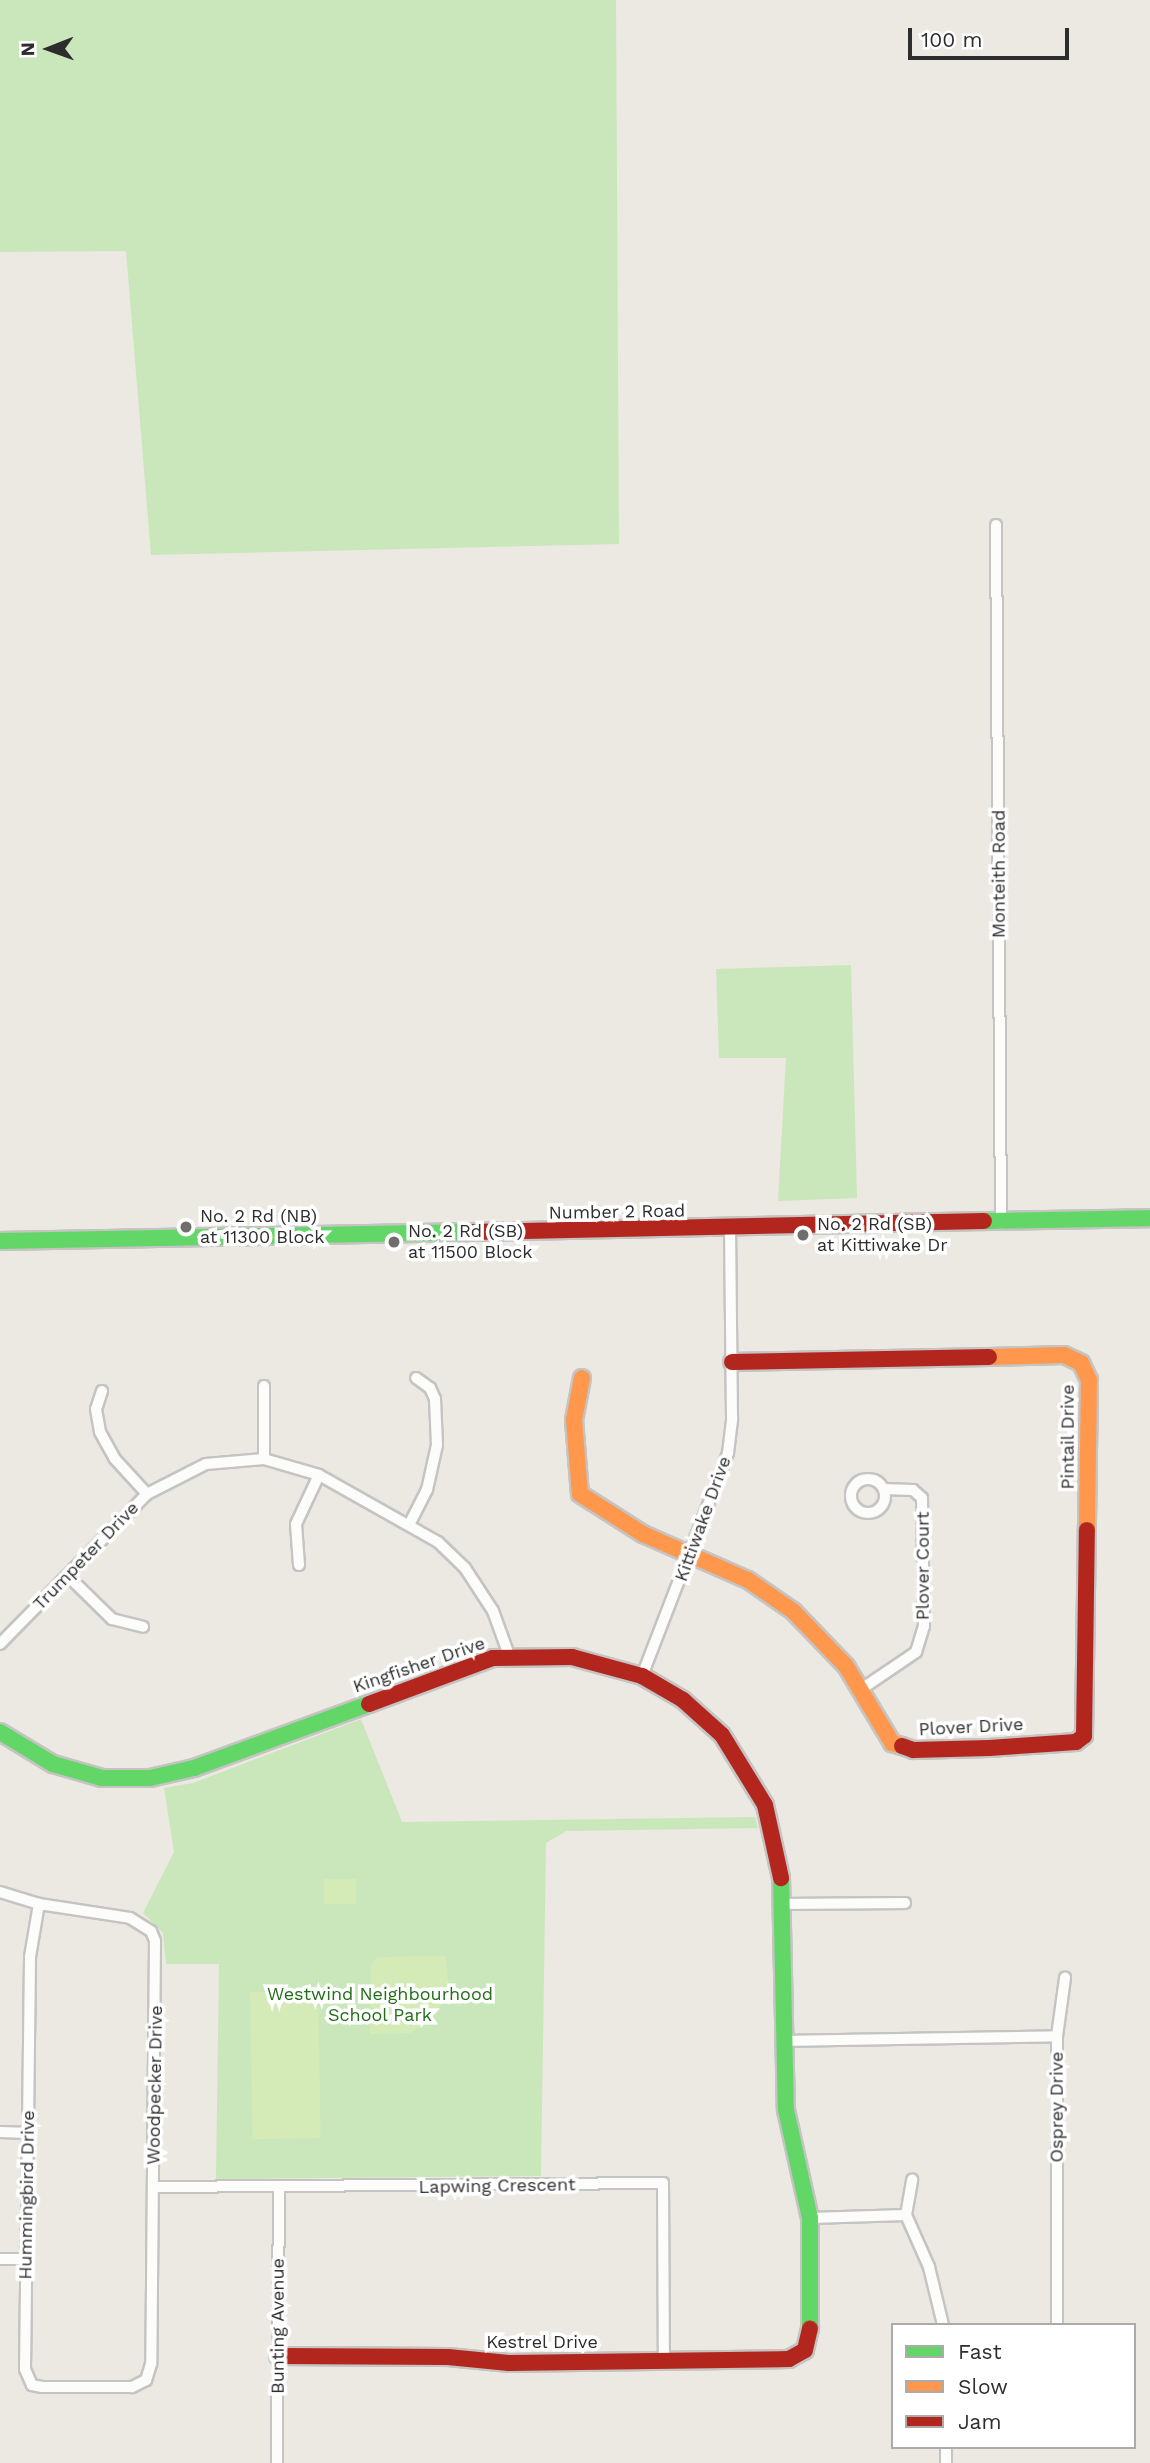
<!DOCTYPE html>
<html>
<head>
<meta charset="utf-8">
<style>
  body { margin:0 }
  #map { position:relative; width:1150px; height:2463px; overflow:hidden; background:#ece8e2; font-family:"Work Sans",sans-serif }
  div>[style] { position:absolute }
  .green>* { inset:0; background:#cae7bb }
  .pitch>* { inset:0; background:#d4ebb8; transform-origin:0 0 }
  .roads { filter:drop-shadow(2px 0 #c5c4c3) drop-shadow(-2px 0 #c5c4c3) drop-shadow(0 2px #c5c4c3) drop-shadow(0 -2px #c5c4c3) }
  .street>* { height:10px; margin:-5px; padding:0 5px; transform-origin:5px; border-radius:5px; background:#fcfcfb }
  .street>.ring { margin:-5px; padding:0; box-sizing:content-box; background:none; border:10px solid #fcfcfb; border-radius:50% }
  .fast>* { height:16px; margin:-8px; padding:0 8px; transform-origin:8px; border-radius:8px; background:#63d668 }
  .slow>* { height:16px; margin:-8px; padding:0 8px; transform-origin:8px; border-radius:8px; background:#ff974d }
  .jam>* { height:16px; margin:-8px; padding:0 8px; transform-origin:8px; border-radius:8px; background:#b3261e }
  .dots>* { width:19px; height:19px; translate:-50% -50%; box-sizing:border-box; border:4px solid #fff; border-radius:50% }
  span { translate:-50% -50%; white-space:nowrap; text-align:center; line-height:1.15; -webkit-text-stroke:7px #fff; paint-order:stroke }
  .street-label { font-size:18px; color:#2d2d2d }
  .poi-label { font-size:18px; color:#2d2d2d }
  .left { translate:0 -50%; text-align:left }
  .park-label { font-size:18px; color:#236e19 }
  .legend { position:absolute; left:891px; top:2323px; width:245px; height:126px; box-sizing:border-box; background:#fff; border:2px solid #ababab; margin:0; padding:9px 12px; list-style:none; font-size:21px; color:#2d2d2d }
  .legend li { display:flex; align-items:center; gap:14px; height:35px }
  .legend b { width:35px; border:2px solid #ababab }
  .north { position:absolute; left:14px; top:14px; width:70px; height:70px; -webkit-text-stroke:5px #fff; paint-order:stroke; rotate:269deg; font-size:19px; font-weight:700; line-height:28px; text-align:center; color:#2d2d2d }
  .north::after { content:''; display:block; margin:auto; width:24px; height:32px; background:#2d2d2d; clip-path:polygon(50% 0,100% 100%,50% 72%,0 100%) }
  .scale { position:absolute; left:908px; top:28px; width:161px; height:32px; box-sizing:border-box; border:4px solid #2d2d2d; border-top:0; padding-left:9px; font-size:21px; line-height:24px; white-space:nowrap; color:#2d2d2d; -webkit-text-stroke:5px #fff; paint-order:stroke }
</style>
</head>
<body>
<div id="map">
  <div class="green">
    <div style="clip-path:polygon(0 0,616px 0,619px 544px,151px 555px,126px 251px,0 252px)"></div>
    <div style="clip-path:polygon(851px 965px,857px 1198px,778px 1201px,786px 1058px,719px 1058px,716px 969px)"></div>
    <div style="clip-path:polygon(361px 1719px,402px 1822px,755px 1817px,758px 1828px,566px 1831px,546px 1843px,541px 2176px,216px 2179px,219px 1964px,166px 1964px,163px 1933px,143px 1913px,174px 1852px,164px 1788px,193px 1783px)"></div>
  </div>
  <div class="pitch">
    <div style="left:356px;top:1879px;width:25px;height:32px;rotate:90deg"></div>
    <div style="clip-path:polygon(445px 1956px,449px 1988px,436px 2014px,411px 2033px,370px 2034px,371px 1964px,378px 1957px)"></div>
    <div style="left:318px;top:1991px;width:147px;height:68px;rotate:89deg"></div>
  </div>
  <div class="roads">
    <div class="street">
      <div style="left:996px;top:525px;width:699px;rotate:89.59deg"></div>
      <div style="left:264px;top:1386px;width:73px;rotate:90deg"></div>
      <div style="left:102px;top:1391px;width:19px;rotate:108deg"></div>
      <div style="left:96px;top:1409px;width:23px;rotate:80deg"></div>
      <div style="left:100px;top:1432px;width:31px;rotate:61deg"></div>
      <div style="left:115px;top:1459px;width:47px;rotate:47.6deg"></div>
      <div class="ring" style="left:851px;top:1479px;width:24px;height:24px"></div>
      <div style="left:410px;top:1523px;width:37px;rotate:-63deg"></div>
      <div style="left:427px;top:1490px;width:46px;rotate:-77.5deg"></div>
      <div style="left:437px;top:1445px;width:46px;rotate:-92.5deg"></div>
      <div style="left:435px;top:1399px;width:12px;rotate:-114deg"></div>
      <div style="left:430px;top:1388px;width:17px;rotate:-144deg"></div>
      <div style="left:299px;top:1565px;width:41px;rotate:-94.2deg"></div>
      <div style="left:296px;top:1524px;width:54px;rotate:-64.9deg"></div>
      <div style="left:68px;top:1576px;width:62px;rotate:44.3deg"></div>
      <div style="left:112px;top:1619px;width:32px;rotate:14deg"></div>
      <div style="left:0;top:1644px;width:210px;rotate:-45.6deg"></div>
      <div style="left:147px;top:1494px;width:66px;rotate:-27deg"></div>
      <div style="left:206px;top:1464px;width:58px;rotate:-4.9deg"></div>
      <div style="left:264px;top:1459px;width:57px;rotate:16.2deg"></div>
      <div style="left:319px;top:1475px;width:137px;rotate:29.4deg"></div>
      <div style="left:438px;top:1542px;width:37px;rotate:44deg"></div>
      <div style="left:465px;top:1568px;width:51px;rotate:56.9deg"></div>
      <div style="left:493px;top:1611px;width:47px;rotate:70deg"></div>
      <div style="left:642px;top:1676px;width:239px;rotate:-68.9deg"></div>
      <div style="left:728px;top:1453px;width:35px;rotate:-83deg"></div>
      <div style="left:732px;top:1418px;width:189px;rotate:-90.6deg"></div>
      <div style="left:863px;top:1688px;width:64px;rotate:-34.2deg"></div>
      <div style="left:916px;top:1652px;width:27px;rotate:-73deg"></div>
      <div style="left:924px;top:1626px;width:128px;rotate:-90.9deg"></div>
      <div style="left:922px;top:1498px;width:12px;rotate:-138deg"></div>
      <div style="left:913px;top:1490px;width:29px;rotate:-178deg"></div>
      <div style="left:0;top:1892px;width:41px;rotate:17.1deg"></div>
      <div style="left:39px;top:1904px;width:92px;rotate:8.7deg"></div>
      <div style="left:130px;top:1918px;width:25px;rotate:32deg"></div>
      <div style="left:151px;top:1931px;width:11px;rotate:68deg"></div>
      <div style="left:155px;top:1941px;width:423px;rotate:90.5deg"></div>
      <div style="left:151px;top:2364px;width:17px;rotate:107deg"></div>
      <div style="left:146px;top:2380px;width:16px;rotate:153deg"></div>
      <div style="left:132px;top:2387px;width:90px;rotate:180deg"></div>
      <div style="left:42px;top:2387px;width:10px;rotate:-169deg"></div>
      <div style="left:32px;top:2385px;width:17px;rotate:-114deg"></div>
      <div style="left:25px;top:2369px;width:412px;rotate:-89.3deg"></div>
      <div style="left:30px;top:1957px;width:54px;rotate:-80.4deg"></div>
      <div style="left:784px;top:1904px;width:121px;rotate:-0.5deg"></div>
      <div style="left:784px;top:2041px;width:273px;rotate:-1deg"></div>
      <div style="left:0;top:2132px;width:29px;rotate:2deg"></div>
      <div style="left:154px;top:2187px;width:509px;rotate:-0.45deg"></div>
      <div style="left:663px;top:2183px;width:177px;rotate:89.7deg"></div>
      <div style="left:906px;top:2215px;width:36px;rotate:-80deg"></div>
      <div style="left:810px;top:2218px;width:96px;rotate:-1.8deg"></div>
      <div style="left:906px;top:2215px;width:57px;rotate:66.1deg"></div>
      <div style="left:929px;top:2267px;width:60px;rotate:76.4deg"></div>
      <div style="left:0;top:2259px;width:26px"></div>
      <div style="left:1057px;top:2325px;width:289px;rotate:-90deg"></div>
      <div style="left:1057px;top:2036px;width:59px;rotate:-82.1deg"></div>
      <div style="left:277px;top:2463px;width:275px;rotate:-89.6deg"></div>
      <div style="left:946px;top:2463px;width:16px;rotate:-90deg"></div>
    </div>
    <div class="fast">
      <div style="left:984px;top:1221px;width:166px;rotate:-1deg"></div>
      <div style="left:0;top:1241px;width:473px;rotate:-1.1deg"></div>
      <div style="left:0;top:1732px;width:62px;rotate:31.1deg"></div>
      <div style="left:53px;top:1764px;width:51px;rotate:15.9deg"></div>
      <div style="left:102px;top:1778px;width:48px"></div>
      <div style="left:150px;top:1778px;width:45px;rotate:-12.8deg"></div>
      <div style="left:194px;top:1768px;width:186px;rotate:-20.1deg"></div>
      <div style="left:781px;top:1878px;width:232px;rotate:88.8deg"></div>
      <div style="left:786px;top:2110px;width:111px;rotate:77.5deg"></div>
      <div style="left:810px;top:2218px;width:111px;rotate:90deg"></div>
    </div>
    <div class="slow">
      <div style="left:989px;top:1357px;width:75px;rotate:-1.5deg"></div>
      <div style="left:1064px;top:1355px;width:19px;rotate:25deg"></div>
      <div style="left:1081px;top:1363px;width:19px;rotate:65deg"></div>
      <div style="left:1089px;top:1380px;width:150px;rotate:90.8deg"></div>
      <div style="left:582px;top:1378px;width:43px;rotate:100.8deg"></div>
      <div style="left:574px;top:1420px;width:74px;rotate:85.4deg"></div>
      <div style="left:580px;top:1494px;width:75px;rotate:32.4deg"></div>
      <div style="left:643px;top:1534px;width:115px;rotate:23.7deg"></div>
      <div style="left:748px;top:1580px;width:55px;rotate:34.6deg"></div>
      <div style="left:793px;top:1611px;width:76px;rotate:46.1deg"></div>
      <div style="left:846px;top:1666px;width:90px;rotate:59.1deg"></div>
      <div style="left:892px;top:1743px;width:10px;rotate:17deg"></div>
    </div>
    <div class="jam">
      <div style="left:473px;top:1232px;width:511px;rotate:-1.23deg"></div>
      <div style="left:732px;top:1362px;width:257px;rotate:-1.1deg"></div>
      <div style="left:369px;top:1704px;width:132px;rotate:-20.4deg"></div>
      <div style="left:493px;top:1658px;width:79px;rotate:-0.7deg"></div>
      <div style="left:572px;top:1657px;width:73px;rotate:15.2deg"></div>
      <div style="left:642px;top:1676px;width:48px;rotate:30.3deg"></div>
      <div style="left:683px;top:1700px;width:52px;rotate:41.9deg"></div>
      <div style="left:722px;top:1735px;width:82px;rotate:58.4deg"></div>
      <div style="left:765px;top:1805px;width:75px;rotate:77.6deg"></div>
      <div style="left:902px;top:1746px;width:12px;rotate:20deg"></div>
      <div style="left:913px;top:1750px;width:76px;rotate:-1.5deg"></div>
      <div style="left:989px;top:1748px;width:87px;rotate:-3.9deg"></div>
      <div style="left:1076px;top:1742px;width:10px;rotate:-37deg"></div>
      <div style="left:1084px;top:1736px;width:206px;rotate:-89.2deg"></div>
      <div style="left:278px;top:2356px;width:170px;rotate:0.3deg"></div>
      <div style="left:448px;top:2357px;width:61px;rotate:5.6deg"></div>
      <div style="left:509px;top:2363px;width:280px;rotate:-0.8deg"></div>
      <div style="left:789px;top:2359px;width:18px;rotate:-29deg"></div>
      <div style="left:805px;top:2350px;width:22px;rotate:-77deg"></div>
    </div>
  </div>
  <div class="dots">
    <div style="left:186px;top:1227px;background:#706e6c"></div>
    <div style="left:803px;top:1235px;background:#706e6c"></div>
    <div style="left:394px;top:1242px;background:#706e6c"></div>
  </div>
  <div class="street-label">
    <span style="left:999px;top:874px;rotate:-90deg">Monteith Road</span>
    <span style="left:617px;top:1212px;rotate:-1deg">Number 2 Road</span>
    <span style="left:1068px;top:1437px;rotate:-90deg">Pintail Drive</span>
    <span style="left:703px;top:1519px;rotate:-70deg">Kittiwake Drive</span>
    <span style="left:86px;top:1556px;rotate:-46deg">Trumpeter Drive</span>
    <span style="left:923px;top:1566px;rotate:-90deg">Plover Court</span>
    <span style="left:419px;top:1665px;rotate:-19deg">Kingfisher Drive</span>
    <span style="left:971px;top:1727px;rotate:-3deg">Plover Drive</span>
    <span style="left:155px;top:2085px;rotate:-89deg">Woodpecker Drive</span>
    <span style="left:1057px;top:2107px;rotate:-90deg">Osprey Drive</span>
    <span style="left:497px;top:2186px;rotate:-1deg">Lapwing Crescent</span>
    <span style="left:27px;top:2195px;rotate:-89deg">Hummingbird Drive</span>
    <span style="left:278px;top:2326px;rotate:-90deg">Bunting Avenue</span>
    <span style="left:542px;top:2342px">Kestrel Drive</span>
  </div>
  <div class="poi-label">
    <span class="left" style="left:200px;top:1227px">No. 2 Rd (NB)<br>at 11300 Block</span>
    <span class="left" style="left:817px;top:1235px">No. 2 Rd (SB)<br>at Kittiwake Dr</span>
    <span class="left" style="left:408px;top:1242px">No. 2 Rd (SB)<br>at 11500 Block</span>
  </div>
  <div class="park-label">
    <span style="left:380px;top:2005px">Westwind Neighbourhood<br>School Park</span>
  </div>
  <ul class="legend">
  <li><b style="height:9px;background:#63d668"></b>Fast</li>
  <li><b style="height:9px;background:#ff974d"></b>Slow</li>
  <li><b style="height:9px;background:#b3261e"></b>Jam</li>
  </ul>
  <div class="north">N</div>
  <div class="scale">100 m</div>
</div>
</body>
</html>
